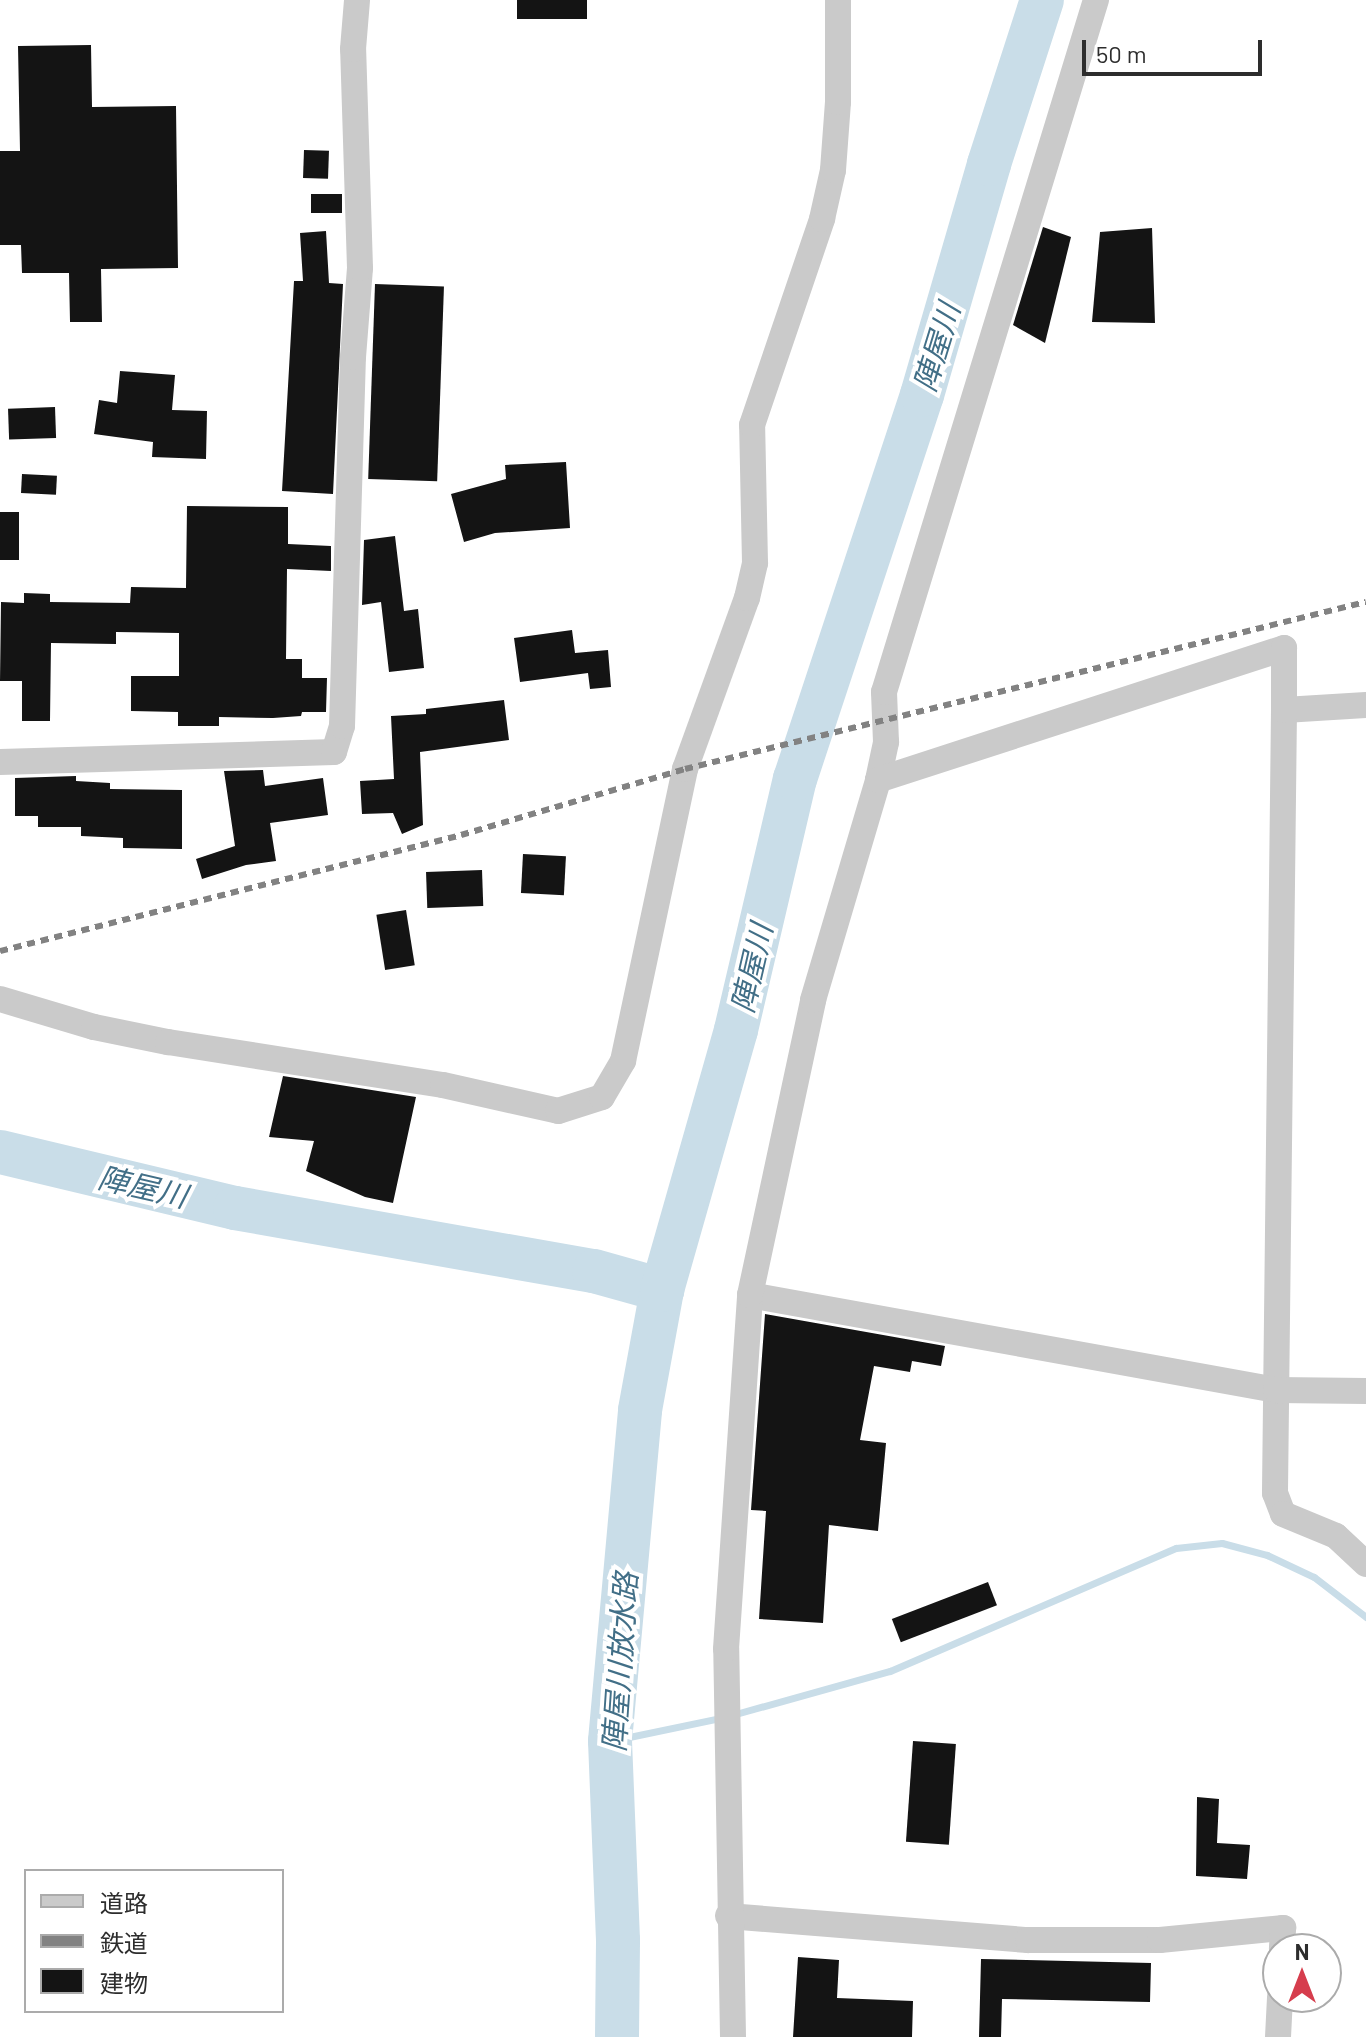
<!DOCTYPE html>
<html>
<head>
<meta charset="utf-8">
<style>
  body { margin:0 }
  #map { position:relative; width:1366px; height:2037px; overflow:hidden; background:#fff; font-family:Barlow,"Noto Sans JP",sans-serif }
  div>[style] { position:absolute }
  .stream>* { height:7px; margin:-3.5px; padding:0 3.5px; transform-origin:3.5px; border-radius:3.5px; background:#c9dde8 }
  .river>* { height:44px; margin:-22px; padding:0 22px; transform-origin:22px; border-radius:22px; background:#c9dde8 }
  .building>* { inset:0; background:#141414; transform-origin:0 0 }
  .street>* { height:26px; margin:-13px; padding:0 13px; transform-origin:13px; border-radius:13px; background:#cacaca }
  .rail>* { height:6px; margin-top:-3px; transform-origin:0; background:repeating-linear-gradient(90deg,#828282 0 8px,transparent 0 14px) }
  span { translate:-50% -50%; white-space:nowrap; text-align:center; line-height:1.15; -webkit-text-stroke:8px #fff; paint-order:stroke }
  .water-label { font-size:30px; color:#426f87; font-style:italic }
  .legend { position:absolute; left:24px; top:1869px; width:260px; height:144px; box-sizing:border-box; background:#fff; border:2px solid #ababab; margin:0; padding:10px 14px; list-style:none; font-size:24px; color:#2d2d2d }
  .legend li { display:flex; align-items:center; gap:16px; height:40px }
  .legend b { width:40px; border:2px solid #ababab }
  .north { position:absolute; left:1262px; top:1933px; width:80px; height:80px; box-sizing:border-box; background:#fff; border:2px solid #ababab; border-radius:50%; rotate:0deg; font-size:22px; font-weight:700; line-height:32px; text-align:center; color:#2d2d2d }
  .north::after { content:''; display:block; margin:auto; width:28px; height:36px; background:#d63d4d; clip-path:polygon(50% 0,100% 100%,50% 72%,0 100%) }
  .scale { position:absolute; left:1082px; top:40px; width:180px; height:36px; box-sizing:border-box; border:4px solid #2d2d2d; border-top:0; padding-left:10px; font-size:24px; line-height:28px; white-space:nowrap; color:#2d2d2d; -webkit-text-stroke:6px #fff; paint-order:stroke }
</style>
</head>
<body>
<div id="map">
  <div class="stream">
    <div style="left:732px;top:1715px;width:164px;rotate:-15.6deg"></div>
    <div style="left:890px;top:1671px;width:311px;rotate:-23.3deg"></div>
    <div style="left:1176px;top:1548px;width:46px;rotate:-6.2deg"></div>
    <div style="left:1222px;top:1543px;width:47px;rotate:14.9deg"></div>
    <div style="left:1267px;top:1555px;width:52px;rotate:25.1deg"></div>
    <div style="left:1314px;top:1577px;width:66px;rotate:37.6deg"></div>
    <div style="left:610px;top:1741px;width:112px;rotate:-11.8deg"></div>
  </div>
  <div class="river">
    <div style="left:0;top:1152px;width:242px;rotate:13.4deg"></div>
    <div style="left:235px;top:1208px;width:364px;rotate:10deg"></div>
    <div style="left:594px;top:1271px;width:71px;rotate:15.6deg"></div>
    <div style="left:617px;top:2037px;width:97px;rotate:-89.4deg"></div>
    <div style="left:618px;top:1940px;width:199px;rotate:-92.3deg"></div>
    <div style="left:610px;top:1741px;width:332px;rotate:-84.8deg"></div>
    <div style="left:640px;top:1410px;width:122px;rotate:-79.6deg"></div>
    <div style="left:662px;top:1290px;width:270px;rotate:-74.1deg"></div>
    <div style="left:736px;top:1030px;width:258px;rotate:-76.8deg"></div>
    <div style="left:795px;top:779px;width:404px;rotate:-71.7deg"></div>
    <div style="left:922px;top:395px;width:241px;rotate:-73.8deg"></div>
    <div style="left:989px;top:164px;width:172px;rotate:-72.1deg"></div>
  </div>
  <div class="building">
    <div style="left:517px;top:0;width:70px;height:19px"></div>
    <div style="clip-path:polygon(91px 45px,92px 107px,176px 106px,178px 268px,101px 269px,102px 322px,70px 322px,69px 273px,22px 273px,21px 245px,0 245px,0 151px,20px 151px,18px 46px)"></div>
    <div style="left:304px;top:150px;width:25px;height:28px;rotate:2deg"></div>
    <div style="left:311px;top:194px;width:31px;height:19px"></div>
    <div style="clip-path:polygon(1043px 227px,1071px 237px,1045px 343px,1013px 325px)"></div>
    <div style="clip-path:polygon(1152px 228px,1155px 323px,1092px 322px,1100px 232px)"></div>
    <div style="clip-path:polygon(326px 231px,329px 283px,343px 284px,333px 494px,282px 491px,294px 281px,303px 281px,300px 233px)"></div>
    <div style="left:375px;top:284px;width:69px;height:195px;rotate:2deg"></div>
    <div style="clip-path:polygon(120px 371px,175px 375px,172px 410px,207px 411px,206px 459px,152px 457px,153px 442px,94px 434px,99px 400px,117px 403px)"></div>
    <div style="left:55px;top:407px;width:31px;height:47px;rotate:88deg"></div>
    <div style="clip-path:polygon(566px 462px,570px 528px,495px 533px,464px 542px,451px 494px,506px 479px,505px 465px)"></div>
    <div style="left:22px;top:474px;width:35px;height:19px;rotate:3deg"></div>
    <div style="clip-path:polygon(187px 506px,288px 507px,288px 544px,331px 546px,331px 571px,287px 569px,286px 659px,302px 659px,302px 678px,327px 678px,326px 712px,302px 712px,301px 716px,273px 718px,219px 717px,219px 726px,178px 726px,178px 712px,131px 711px,131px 676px,179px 676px,179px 633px,116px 632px,116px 644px,51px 643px,50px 721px,22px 721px,22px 681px,0 681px,1px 602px,24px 603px,24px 593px,50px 594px,50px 602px,130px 603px,131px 587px,186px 588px)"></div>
    <div style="left:0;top:512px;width:19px;height:48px"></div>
    <div style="clip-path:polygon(395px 536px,404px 611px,418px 609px,424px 668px,389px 672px,381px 602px,362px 605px,364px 540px)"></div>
    <div style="clip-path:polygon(572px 630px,575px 653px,608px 650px,611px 687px,590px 689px,588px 673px,520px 682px,514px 638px)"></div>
    <div style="clip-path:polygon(504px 700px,509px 740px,420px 752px,423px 825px,402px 834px,393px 813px,362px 814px,360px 781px,394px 779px,391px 716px,426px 714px,426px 709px)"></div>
    <div style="clip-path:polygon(263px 770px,265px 786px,323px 778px,328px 815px,270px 823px,276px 861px,246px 865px,202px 879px,196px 859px,235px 846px,224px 771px)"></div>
    <div style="clip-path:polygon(76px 776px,76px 781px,110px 783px,110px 789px,182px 790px,182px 849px,123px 848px,123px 838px,81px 836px,81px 827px,38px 827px,38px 816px,15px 816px,15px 778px)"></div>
    <div style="left:523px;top:854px;width:43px;height:39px;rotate:3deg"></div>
    <div style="left:482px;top:870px;width:36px;height:56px;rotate:88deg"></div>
    <div style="left:406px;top:910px;width:56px;height:30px;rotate:81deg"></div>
    <div style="clip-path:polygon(283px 1076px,416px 1097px,393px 1203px,365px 1197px,306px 1171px,314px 1141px,269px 1137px)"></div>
    <div style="clip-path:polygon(765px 1314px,945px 1346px,941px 1366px,912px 1361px,910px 1372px,874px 1366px,860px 1440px,886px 1443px,878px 1531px,829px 1525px,823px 1623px,759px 1619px,766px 1511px,751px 1510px)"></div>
    <div style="left:988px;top:1582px;width:25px;height:103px;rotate:69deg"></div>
    <div style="left:913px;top:1741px;width:43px;height:101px;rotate:4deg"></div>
    <div style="clip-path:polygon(1197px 1797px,1219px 1799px,1217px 1843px,1250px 1845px,1247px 1879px,1196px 1876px)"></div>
    <div style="clip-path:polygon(798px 1957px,839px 1960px,837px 1998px,913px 2001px,912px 2037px,793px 2037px)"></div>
    <div style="clip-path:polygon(981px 1959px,1151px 1963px,1150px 2002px,1002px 1999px,1001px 2037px,979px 2037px)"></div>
  </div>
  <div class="street">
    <div style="left:1366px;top:705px;width:82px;rotate:176.5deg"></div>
    <div style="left:1284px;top:710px;width:783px;rotate:90.66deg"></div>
    <div style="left:1275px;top:1493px;width:22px;rotate:69deg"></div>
    <div style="left:1283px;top:1514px;width:57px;rotate:22.5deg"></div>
    <div style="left:1336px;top:1536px;width:41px;rotate:43deg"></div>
    <div style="left:0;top:762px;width:334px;rotate:-1.7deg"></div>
    <div style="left:334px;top:752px;width:27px;rotate:-73deg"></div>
    <div style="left:342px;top:726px;width:369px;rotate:-88.3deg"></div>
    <div style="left:353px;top:357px;width:89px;rotate:-85.5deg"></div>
    <div style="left:360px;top:268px;width:219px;rotate:-91.8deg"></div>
    <div style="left:353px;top:49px;width:49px;rotate:-85.3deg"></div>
    <div style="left:878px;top:780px;width:39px;rotate:-78deg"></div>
    <div style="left:886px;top:742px;width:50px;rotate:-92.3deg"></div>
    <div style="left:884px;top:692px;width:724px;rotate:-72.97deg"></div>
    <div style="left:0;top:999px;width:98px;rotate:16.6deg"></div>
    <div style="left:94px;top:1027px;width:76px;rotate:11.5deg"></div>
    <div style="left:168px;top:1042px;width:278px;rotate:8.9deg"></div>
    <div style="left:443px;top:1085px;width:118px;rotate:12.7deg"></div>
    <div style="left:558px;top:1111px;width:46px;rotate:-17.7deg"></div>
    <div style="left:602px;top:1097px;width:42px;rotate:-59.7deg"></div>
    <div style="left:623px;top:1061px;width:299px;rotate:-78deg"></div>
    <div style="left:685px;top:769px;width:182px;rotate:-70.1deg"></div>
    <div style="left:747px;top:598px;width:36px;rotate:-77deg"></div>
    <div style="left:755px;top:563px;width:138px;rotate:-91.2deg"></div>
    <div style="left:752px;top:425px;width:218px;rotate:-71.2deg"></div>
    <div style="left:822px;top:219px;width:50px;rotate:-77.3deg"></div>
    <div style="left:833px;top:170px;width:68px;rotate:-85.8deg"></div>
    <div style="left:838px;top:102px;width:102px;rotate:-90deg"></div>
    <div style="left:750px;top:1295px;width:535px;rotate:10.24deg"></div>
    <div style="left:1276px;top:1390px;width:90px;rotate:0.6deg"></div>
    <div style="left:728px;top:1916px;width:301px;rotate:4.6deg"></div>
    <div style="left:1028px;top:1940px;width:132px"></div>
    <div style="left:1160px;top:1940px;width:124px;rotate:-5.6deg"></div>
    <div style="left:1283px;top:1928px;width:21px;rotate:93deg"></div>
    <div style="left:733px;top:2037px;width:388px;rotate:-91deg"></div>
    <div style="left:726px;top:1649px;width:355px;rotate:-86.1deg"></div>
    <div style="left:750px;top:1295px;width:302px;rotate:-77.9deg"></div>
    <div style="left:813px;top:1000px;width:229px;rotate:-73.5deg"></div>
    <div style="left:878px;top:780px;width:427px;rotate:-18deg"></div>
    <div style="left:1284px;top:648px;width:62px;rotate:90deg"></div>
    <div style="left:1278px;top:2037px;width:40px;rotate:-87.1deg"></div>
  </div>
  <div class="rail">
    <div style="left:0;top:951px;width:475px;rotate:-14.1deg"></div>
    <div style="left:461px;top:835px;width:234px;rotate:-16.4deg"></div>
    <div style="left:685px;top:769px;width:701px;rotate:-13.78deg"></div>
  </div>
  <div class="water-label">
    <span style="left:936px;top:347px;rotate:-73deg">陣屋川</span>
    <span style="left:751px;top:968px;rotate:-77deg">陣屋川</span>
    <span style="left:143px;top:1186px;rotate:13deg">陣屋川</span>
    <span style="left:619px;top:1662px;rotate:-86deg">陣屋川放水路</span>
  </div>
  <ul class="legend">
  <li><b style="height:10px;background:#cacaca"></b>道路</li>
  <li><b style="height:10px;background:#828282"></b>鉄道</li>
  <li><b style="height:22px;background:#141414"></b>建物</li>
  </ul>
  <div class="north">N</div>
  <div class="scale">50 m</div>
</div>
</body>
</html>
